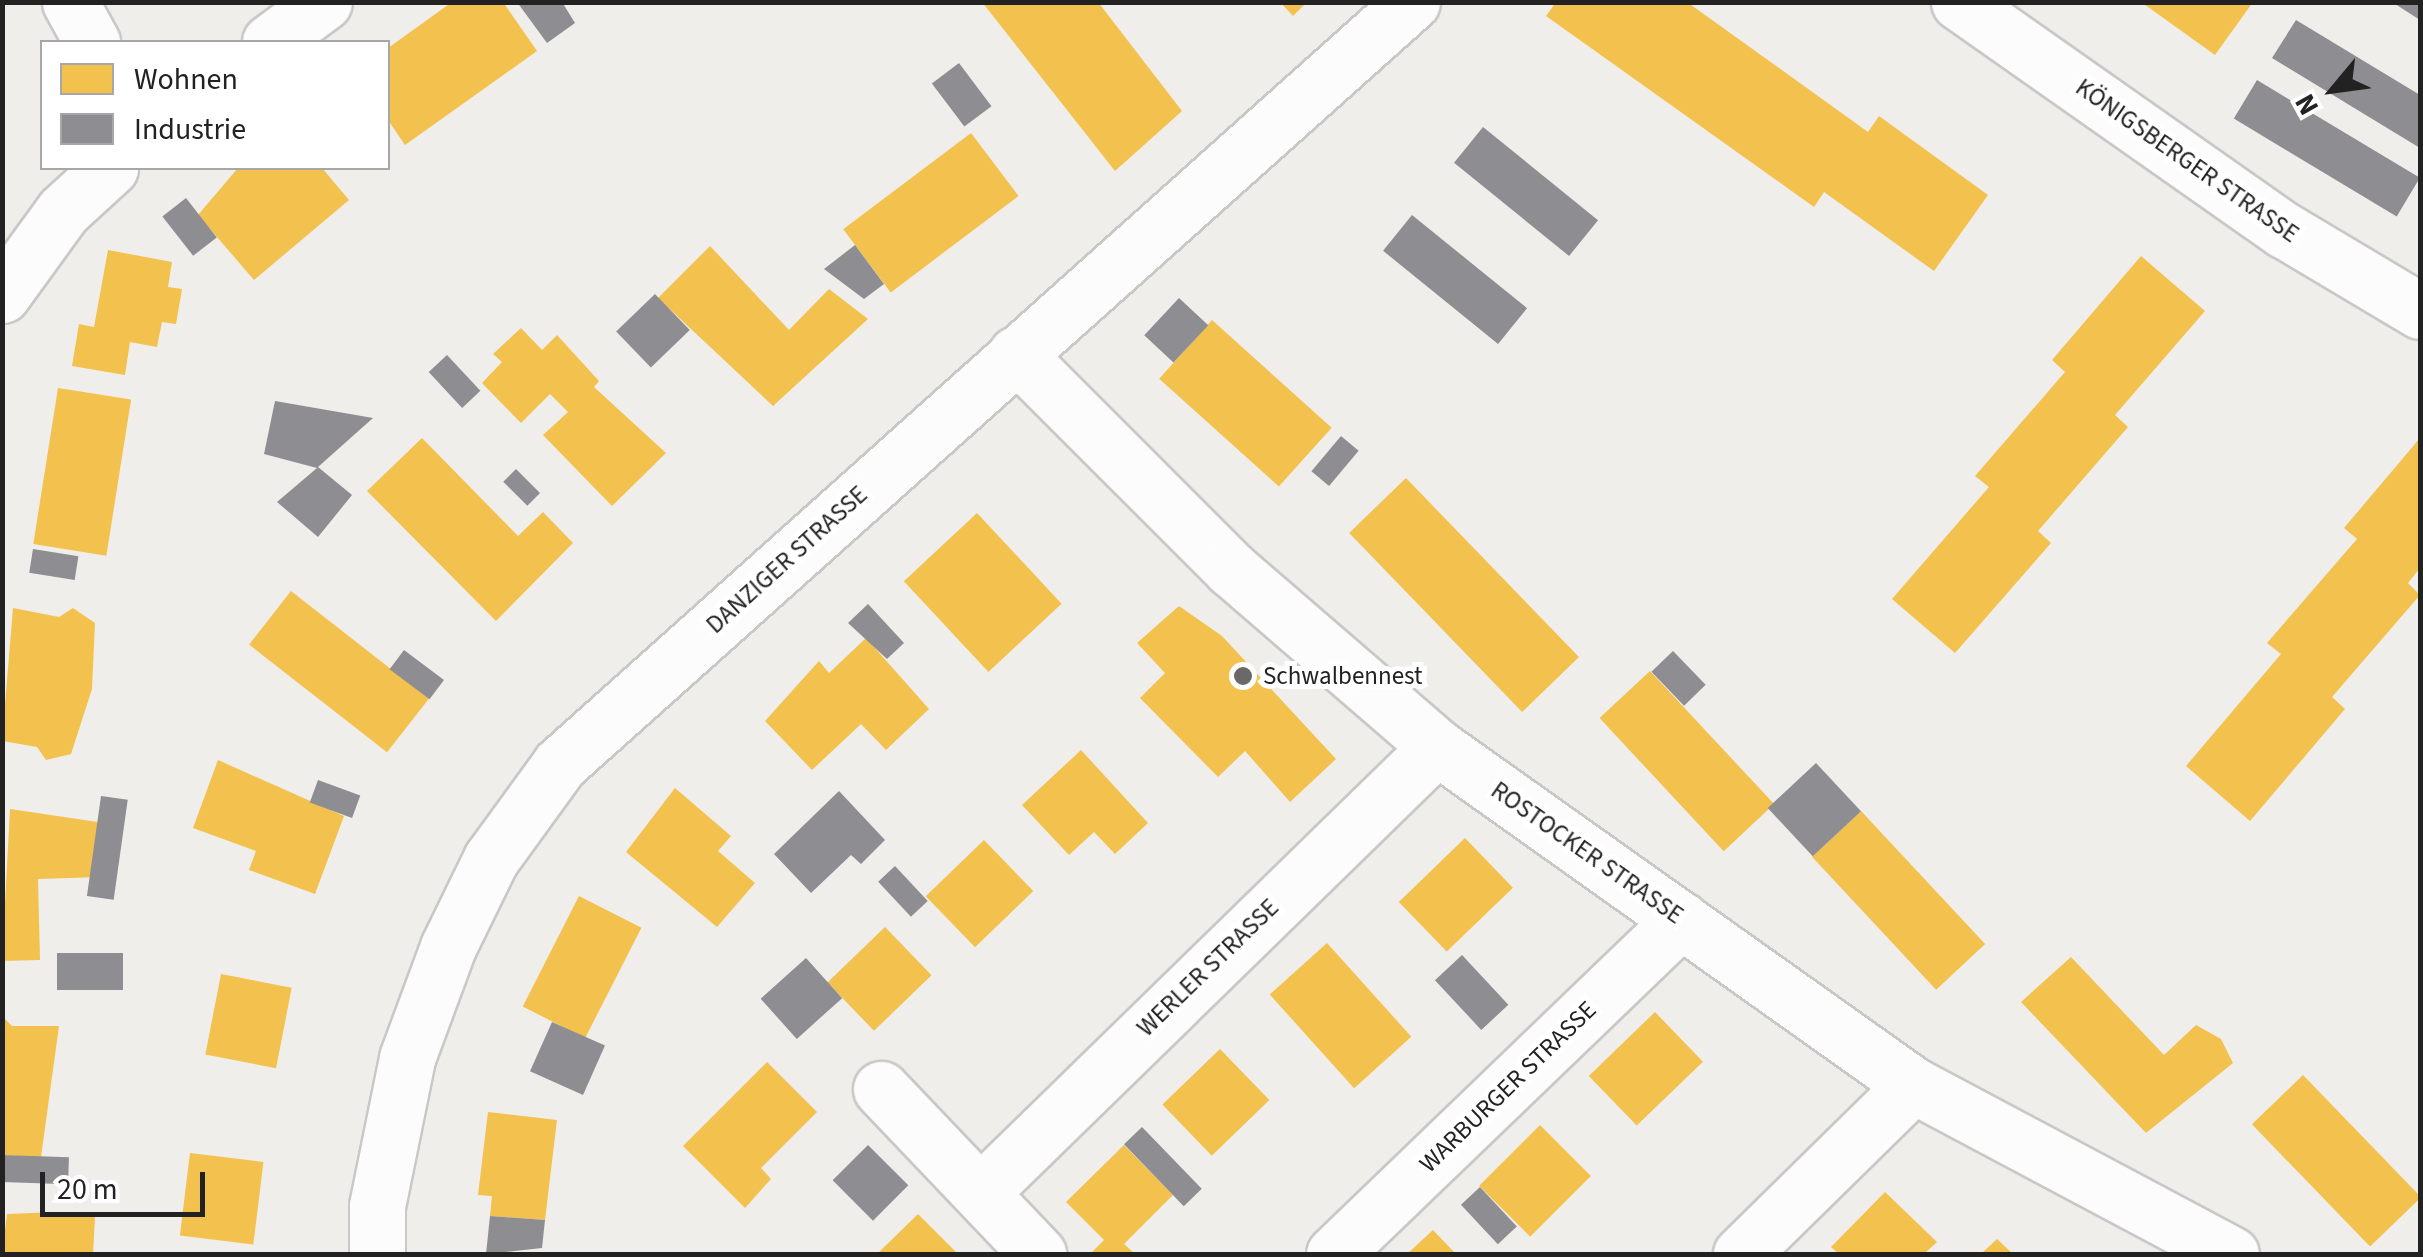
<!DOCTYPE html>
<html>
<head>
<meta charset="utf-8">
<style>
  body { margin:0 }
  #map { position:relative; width:2423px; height:1257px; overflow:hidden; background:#f0eeeb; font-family:"Source Sans 3",sans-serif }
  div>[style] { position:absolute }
  .homes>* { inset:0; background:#f2c14e; transform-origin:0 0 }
  .industry>* { inset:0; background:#8d8d92; transform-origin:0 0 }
  .roads { filter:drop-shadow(2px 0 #c9c8c7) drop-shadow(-2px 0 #c9c8c7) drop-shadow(0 2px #c9c8c7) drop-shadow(0 -2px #c9c8c7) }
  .minor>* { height:55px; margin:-27.5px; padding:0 27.5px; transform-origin:27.5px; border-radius:27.5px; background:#fdfcfc }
  .dots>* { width:28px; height:28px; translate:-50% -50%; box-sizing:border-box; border:5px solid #fff; border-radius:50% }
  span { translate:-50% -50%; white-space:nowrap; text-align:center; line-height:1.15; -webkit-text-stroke:10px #fff; paint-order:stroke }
  .street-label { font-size:25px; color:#222 }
  .poi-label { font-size:25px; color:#222 }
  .left { translate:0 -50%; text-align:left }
  .frame { position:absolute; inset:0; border:5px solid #222; pointer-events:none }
  .legend { position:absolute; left:40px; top:40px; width:350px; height:130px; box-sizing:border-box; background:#fff; border:2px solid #a7a7a7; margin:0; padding:12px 18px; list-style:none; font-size:30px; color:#222 }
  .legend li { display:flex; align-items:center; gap:20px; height:50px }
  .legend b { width:50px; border:2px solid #a7a7a7 }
  .north { position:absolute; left:2283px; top:40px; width:100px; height:100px; -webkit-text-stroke:8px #fff; paint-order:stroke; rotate:241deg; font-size:28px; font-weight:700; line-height:40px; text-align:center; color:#222 }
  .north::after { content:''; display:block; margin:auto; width:35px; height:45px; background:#222; clip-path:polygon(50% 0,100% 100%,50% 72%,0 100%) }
  .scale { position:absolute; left:40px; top:1172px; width:165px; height:45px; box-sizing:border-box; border:5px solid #222; border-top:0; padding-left:12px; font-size:30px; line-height:35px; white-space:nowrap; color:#222; -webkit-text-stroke:8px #fff; paint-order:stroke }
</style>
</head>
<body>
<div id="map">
  <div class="homes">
    <div style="clip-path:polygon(452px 2px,503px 2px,537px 51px,405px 145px,388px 120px,388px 48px)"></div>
    <div style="clip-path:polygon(982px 2px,1098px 2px,1182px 111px,1115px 171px)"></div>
    <div style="clip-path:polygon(1280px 2px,1307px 2px,1293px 16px)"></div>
    <div style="clip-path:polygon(1556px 2px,1687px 2px,1868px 132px,1879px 116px,1988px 195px,1934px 271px,1824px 192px,1814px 207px,1546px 16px)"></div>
    <div style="clip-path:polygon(2141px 2px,2253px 2px,2215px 55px)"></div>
    <div style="left:971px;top:133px;width:79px;height:160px;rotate:53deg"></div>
    <div style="clip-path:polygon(238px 168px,322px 168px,349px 200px,254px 280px,198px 215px)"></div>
    <div style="clip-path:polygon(710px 246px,789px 330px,829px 289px,868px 319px,773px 406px,658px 298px)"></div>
    <div style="clip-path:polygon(108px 250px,172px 262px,168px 287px,182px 289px,176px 324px,162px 322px,157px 347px,130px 342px,125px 375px,72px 366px,79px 324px,94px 327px)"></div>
    <div style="clip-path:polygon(2141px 256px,2205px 311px,2115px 415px,2128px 427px,2038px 531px,2051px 543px,1955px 653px,1892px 599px,1989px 487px,1975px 476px,2065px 372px,2052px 360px)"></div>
    <div style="left:1212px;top:320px;width:161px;height:79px;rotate:42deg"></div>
    <div style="clip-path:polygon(521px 328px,542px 350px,557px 335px,599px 381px,594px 387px,666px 453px,612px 506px,543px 435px,568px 412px,550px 394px,521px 423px,482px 383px,502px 362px,493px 354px)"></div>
    <div style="left:58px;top:388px;width:74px;height:158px;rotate:9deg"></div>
    <div style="clip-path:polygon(422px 438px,518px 536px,543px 512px,573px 543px,496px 621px,367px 491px)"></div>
    <div style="clip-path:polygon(2420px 438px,2420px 568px,2408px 583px,2420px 595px,2332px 697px,2345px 709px,2250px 821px,2186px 766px,2281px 654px,2267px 643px,2357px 539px,2344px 528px)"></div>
    <div style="left:1406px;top:478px;width:249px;height:79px;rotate:46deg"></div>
    <div style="left:977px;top:513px;width:124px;height:100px;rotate:47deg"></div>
    <div style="left:291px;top:591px;width:175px;height:68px;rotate:38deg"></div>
    <div style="clip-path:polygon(1179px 606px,1222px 636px,1336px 759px,1290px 802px,1245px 751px,1218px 777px,1140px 698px,1165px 673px,1137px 643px)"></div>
    <div style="clip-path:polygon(13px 608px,59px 617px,73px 608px,95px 623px,92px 689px,71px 754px,46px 760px,37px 747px,2px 741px)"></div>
    <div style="clip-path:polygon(866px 638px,929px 709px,886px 750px,861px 724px,812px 770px,765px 721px,819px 661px,829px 673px)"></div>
    <div style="left:1650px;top:671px;width:182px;height:69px;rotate:47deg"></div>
    <div style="clip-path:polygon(1081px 750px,1148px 823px,1115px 854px,1094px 832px,1069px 855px,1022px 805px)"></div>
    <div style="clip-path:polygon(218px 760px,344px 816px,315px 894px,249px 870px,256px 851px,193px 828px)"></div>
    <div style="clip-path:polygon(675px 788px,731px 836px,718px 851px,755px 883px,717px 927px,626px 852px)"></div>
    <div style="clip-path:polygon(10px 809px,98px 822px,100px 877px,38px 879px,40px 960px,2px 961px)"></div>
    <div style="left:1861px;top:811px;width:182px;height:67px;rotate:47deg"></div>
    <div style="left:1465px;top:838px;width:69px;height:92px;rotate:46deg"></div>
    <div style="left:984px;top:840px;width:71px;height:81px;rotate:46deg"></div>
    <div style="left:579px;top:896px;width:70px;height:124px;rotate:27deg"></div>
    <div style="left:885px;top:927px;width:67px;height:80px;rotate:46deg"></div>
    <div style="left:1327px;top:943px;width:126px;height:77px;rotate:48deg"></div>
    <div style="clip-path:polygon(2071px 957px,2164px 1055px,2196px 1025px,2221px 1039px,2233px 1063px,2146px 1133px,2021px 1002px)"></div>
    <div style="left:221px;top:974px;width:72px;height:82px;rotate:11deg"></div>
    <div style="left:1655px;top:1012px;width:69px;height:92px;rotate:46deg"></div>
    <div style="clip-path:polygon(2px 1016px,12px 1026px,59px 1026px,41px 1157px,2px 1155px)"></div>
    <div style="left:1220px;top:1049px;width:71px;height:80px;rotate:46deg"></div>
    <div style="clip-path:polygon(767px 1062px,817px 1112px,761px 1168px,771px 1179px,745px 1208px,683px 1146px)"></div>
    <div style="left:2303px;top:1075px;width:170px;height:71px;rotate:46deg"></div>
    <div style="clip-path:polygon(488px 1112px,557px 1120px,545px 1220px,490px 1216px,492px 1196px,478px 1195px)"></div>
    <div style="left:1540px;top:1125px;width:72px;height:86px;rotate:45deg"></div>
    <div style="clip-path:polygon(1124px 1145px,1173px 1195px,1124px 1244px,1135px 1254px,1090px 1254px,1104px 1240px,1066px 1202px)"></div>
    <div style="left:190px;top:1153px;width:74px;height:83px;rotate:7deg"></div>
    <div style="clip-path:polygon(1885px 1192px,1937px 1242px,1924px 1254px,1839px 1254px,1831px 1247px)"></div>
    <div style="clip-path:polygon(57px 1212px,95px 1217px,93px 1254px,2px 1254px,7px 1214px)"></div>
    <div style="clip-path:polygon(918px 1214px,958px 1254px,877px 1254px)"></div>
    <div style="clip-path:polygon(1433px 1230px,1456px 1254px,1407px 1254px)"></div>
    <div style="clip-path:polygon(1997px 1239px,2013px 1254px,1981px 1254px)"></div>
  </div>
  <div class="industry">
    <div style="clip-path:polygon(517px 2px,562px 2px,575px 23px,547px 43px)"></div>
    <div style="clip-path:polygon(2392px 2px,2420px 2px,2420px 20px)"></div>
    <div style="clip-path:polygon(2296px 20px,2420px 95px,2420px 148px,2272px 58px)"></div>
    <div style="left:959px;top:63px;width:54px;height:34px;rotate:53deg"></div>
    <div style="left:2257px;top:80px;width:190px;height:45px;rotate:31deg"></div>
    <div style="left:1483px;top:127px;width:148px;height:46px;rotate:39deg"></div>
    <div style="left:186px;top:198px;width:50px;height:30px;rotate:52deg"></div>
    <div style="left:1412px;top:215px;width:148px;height:46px;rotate:39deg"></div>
    <div style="clip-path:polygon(855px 245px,884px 284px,864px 299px,824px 269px)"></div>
    <div style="left:655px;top:294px;width:50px;height:54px;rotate:46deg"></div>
    <div style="left:1179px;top:298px;width:40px;height:51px;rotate:43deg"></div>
    <div style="left:447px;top:355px;width:49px;height:25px;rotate:47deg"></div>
    <div style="clip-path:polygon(275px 401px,373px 418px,318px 467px,352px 495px,318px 537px,277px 502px,317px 468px,264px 454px)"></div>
    <div style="left:1341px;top:436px;width:23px;height:46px;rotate:40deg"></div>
    <div style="left:516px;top:469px;width:34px;height:18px;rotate:45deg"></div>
    <div style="left:33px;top:549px;width:46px;height:24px;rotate:9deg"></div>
    <div style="clip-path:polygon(868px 604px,904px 643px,887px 659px,848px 623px)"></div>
    <div style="left:404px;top:650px;width:50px;height:24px;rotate:37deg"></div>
    <div style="left:1673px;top:651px;width:47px;height:30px;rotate:46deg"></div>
    <div style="left:1816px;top:763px;width:66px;height:66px;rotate:47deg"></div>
    <div style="left:318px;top:780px;width:45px;height:24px;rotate:20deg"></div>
    <div style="clip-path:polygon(839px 791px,885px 840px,861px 864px,851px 855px,811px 893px,774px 854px)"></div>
    <div style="left:101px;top:796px;width:27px;height:101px;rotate:8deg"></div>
    <div style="left:895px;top:866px;width:48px;height:23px;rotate:47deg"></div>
    <div style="left:57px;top:953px;width:66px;height:37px"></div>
    <div style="left:1462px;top:955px;width:68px;height:37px;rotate:47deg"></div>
    <div style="left:806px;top:958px;width:54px;height:61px;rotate:48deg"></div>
    <div style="left:552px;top:1022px;width:58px;height:54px;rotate:24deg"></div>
    <div style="left:1142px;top:1127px;width:86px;height:25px;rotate:46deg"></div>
    <div style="left:868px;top:1145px;width:57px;height:50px;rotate:45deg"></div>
    <div style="left:2px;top:1155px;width:67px;height:27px;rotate:2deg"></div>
    <div style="left:1480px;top:1187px;width:54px;height:26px;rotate:47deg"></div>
    <div style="clip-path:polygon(490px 1216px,545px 1220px,542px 1248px,486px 1254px)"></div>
  </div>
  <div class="roads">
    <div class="minor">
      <div style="left:70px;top:2px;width:46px;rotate:61.2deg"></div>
      <div style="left:1959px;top:2px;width:397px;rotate:35.1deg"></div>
      <div style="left:2284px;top:230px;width:158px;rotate:30.8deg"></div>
      <div style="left:270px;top:42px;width:67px;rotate:-36.5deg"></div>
      <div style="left:2px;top:295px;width:104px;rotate:-54deg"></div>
      <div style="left:63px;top:211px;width:64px;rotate:-42.5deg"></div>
      <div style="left:1016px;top:354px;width:304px;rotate:45deg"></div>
      <div style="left:1231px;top:569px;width:272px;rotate:40.8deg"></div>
      <div style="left:1437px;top:747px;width:584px;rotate:35.38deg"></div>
      <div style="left:1913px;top:1085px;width:360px;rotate:28deg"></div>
      <div style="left:881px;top:1089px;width:228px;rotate:46.4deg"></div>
      <div style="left:981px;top:1192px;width:637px;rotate:-44.3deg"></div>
      <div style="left:377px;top:1254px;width:48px;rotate:-90deg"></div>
      <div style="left:377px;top:1206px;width:151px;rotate:-78.5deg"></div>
      <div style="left:407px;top:1058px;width:118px;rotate:-69.7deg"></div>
      <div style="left:448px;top:947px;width:98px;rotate:-64deg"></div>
      <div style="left:491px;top:859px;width:117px;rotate:-54deg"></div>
      <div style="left:560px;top:764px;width:1143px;rotate:-41.81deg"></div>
      <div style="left:1334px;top:1254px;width:482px;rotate:-43.9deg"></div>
      <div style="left:1741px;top:1254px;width:241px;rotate:-44.5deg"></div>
    </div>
  </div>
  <div class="dots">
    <div style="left:1243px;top:676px;background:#6a6968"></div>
  </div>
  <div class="street-label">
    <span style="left:2187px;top:161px;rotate:35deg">KÖNIGSBERGER STRASSE</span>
    <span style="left:787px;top:560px;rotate:-42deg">DANZIGER STRASSE</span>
    <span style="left:1587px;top:853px;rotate:35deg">ROSTOCKER STRASSE</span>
    <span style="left:1208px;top:968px;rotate:-44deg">WERLER STRASSE</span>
    <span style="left:1508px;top:1087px;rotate:-44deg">WARBURGER STRASSE</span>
  </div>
  <div class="poi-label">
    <span class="left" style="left:1263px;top:676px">Schwalbennest</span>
  </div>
  <div class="frame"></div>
  <ul class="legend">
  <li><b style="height:28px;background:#f2c14e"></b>Wohnen</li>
  <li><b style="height:28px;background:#8d8d92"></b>Industrie</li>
  </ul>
  <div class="north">N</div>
  <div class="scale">20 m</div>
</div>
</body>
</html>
